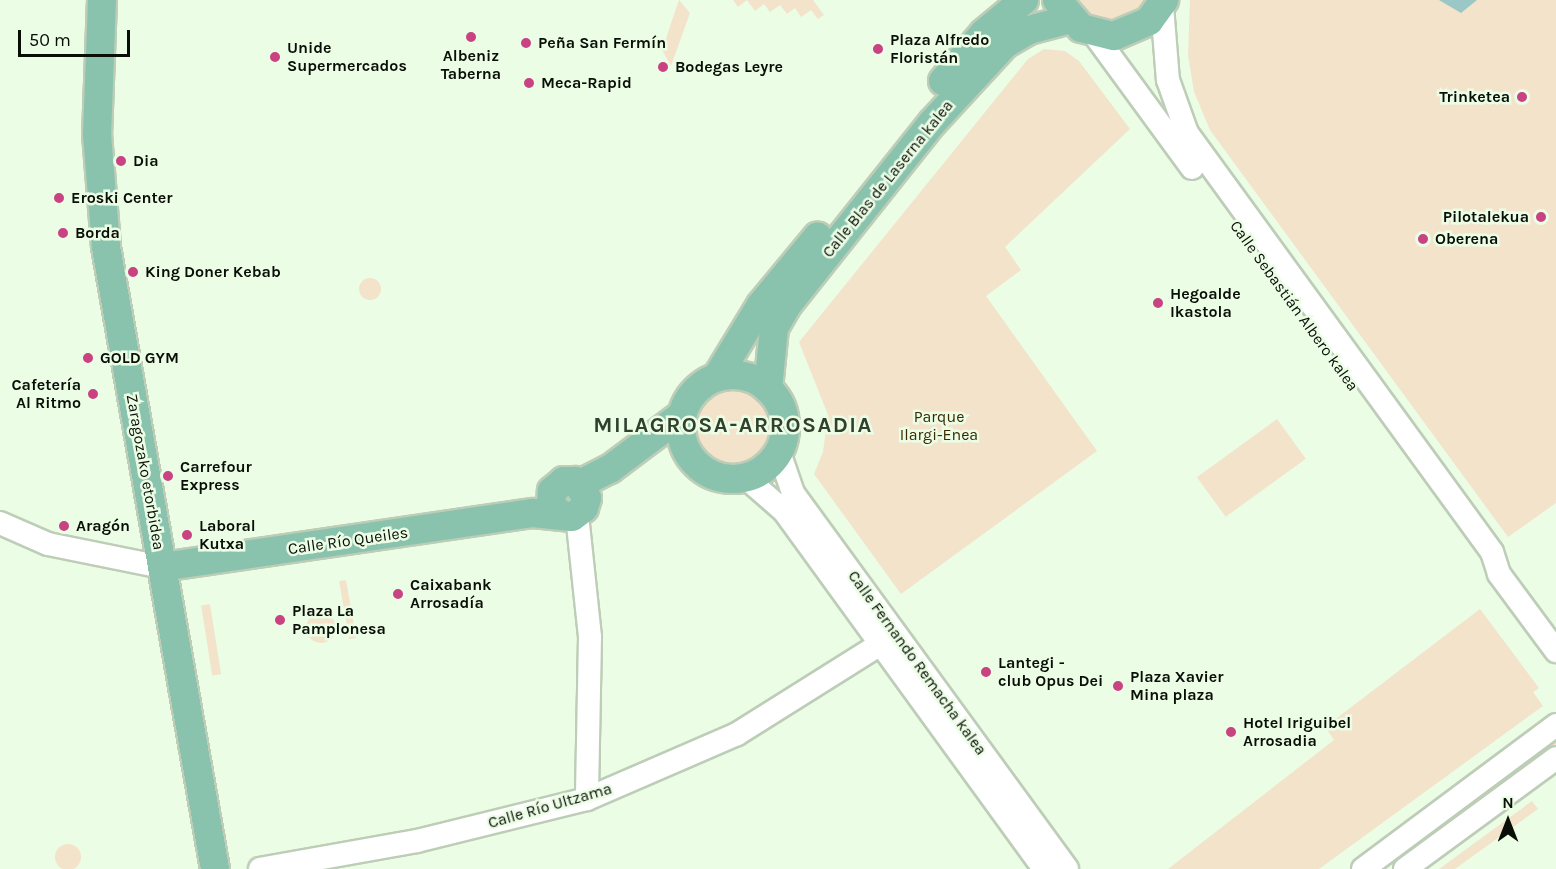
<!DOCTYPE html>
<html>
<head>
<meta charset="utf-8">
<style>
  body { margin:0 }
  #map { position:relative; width:1556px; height:869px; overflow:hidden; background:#ecfde6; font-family:Karla,sans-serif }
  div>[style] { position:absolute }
  .green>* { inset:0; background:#f2e3ca; transform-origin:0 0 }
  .round { border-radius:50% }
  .water>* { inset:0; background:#9bc7c6 }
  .roads { filter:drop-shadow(2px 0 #bdcdb7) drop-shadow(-2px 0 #bdcdb7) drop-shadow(0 2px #bdcdb7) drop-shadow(0 -2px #bdcdb7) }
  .minor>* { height:22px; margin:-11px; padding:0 11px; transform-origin:11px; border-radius:11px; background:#fff }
  .major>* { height:28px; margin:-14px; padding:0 14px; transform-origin:14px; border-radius:14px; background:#89c3ae }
  .major>.ring { margin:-14px; padding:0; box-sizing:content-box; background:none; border:28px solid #89c3ae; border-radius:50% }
  .dots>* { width:16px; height:16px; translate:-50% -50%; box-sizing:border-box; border:3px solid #ecfde6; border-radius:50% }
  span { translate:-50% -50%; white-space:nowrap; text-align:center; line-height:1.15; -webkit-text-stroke:5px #ecfde6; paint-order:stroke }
  .poi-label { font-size:16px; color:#090e07; font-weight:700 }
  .left { translate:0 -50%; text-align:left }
  .right { translate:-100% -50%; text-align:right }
  .street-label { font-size:16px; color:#090e07 }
  .park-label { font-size:16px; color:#3c2900 }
  .district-label { font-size:22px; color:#313f2d; font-weight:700; letter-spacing:1.5px }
  .north { position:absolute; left:1478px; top:791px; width:60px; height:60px; -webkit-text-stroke:4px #ecfde6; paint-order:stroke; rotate:0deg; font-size:16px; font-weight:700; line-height:24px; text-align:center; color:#090e07 }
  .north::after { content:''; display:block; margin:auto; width:21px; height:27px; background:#090e07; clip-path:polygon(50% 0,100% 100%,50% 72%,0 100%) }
  .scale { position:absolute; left:18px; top:30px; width:112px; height:27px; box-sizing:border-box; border:3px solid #090e07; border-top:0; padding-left:8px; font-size:18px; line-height:21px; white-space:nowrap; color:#090e07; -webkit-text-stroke:4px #ecfde6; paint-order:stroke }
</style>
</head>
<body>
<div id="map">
  <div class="green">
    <div style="clip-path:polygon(679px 0,690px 13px,671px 66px,662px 50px)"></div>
    <div style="clip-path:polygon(733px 0,813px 0,824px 15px,818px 19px,811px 10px,801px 17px,795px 8px,787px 14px,780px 5px,770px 12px,764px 4px,755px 11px,747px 0,738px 7px)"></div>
    <div style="clip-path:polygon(1067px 0,1151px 0,1127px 22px,1096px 24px)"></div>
    <div style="clip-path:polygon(1190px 0,1556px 0,1556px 503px,1508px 537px,1210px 130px,1194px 92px,1188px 55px)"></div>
    <div style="clip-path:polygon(1044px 49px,1065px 51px,1079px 61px,1130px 129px,1005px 247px,1021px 270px,986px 296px,1097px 451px,901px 594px,814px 474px,823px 452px,828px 415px,799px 342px,1028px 59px)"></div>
    <div class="round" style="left:359px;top:278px;width:22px;height:22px"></div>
    <div class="round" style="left:696px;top:389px;width:74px;height:74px"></div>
    <div style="left:1277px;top:419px;width:49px;height:99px;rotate:54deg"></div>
    <div style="left:346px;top:580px;width:59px;height:7px;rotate:80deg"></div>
    <div style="left:210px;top:604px;width:71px;height:9px;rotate:81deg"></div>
    <div style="clip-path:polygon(1480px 609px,1539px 688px,1533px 692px,1543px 706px,1319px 869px,1168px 869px,1334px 740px,1325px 727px)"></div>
    <div class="round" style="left:306px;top:613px;width:30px;height:30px"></div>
    <div style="clip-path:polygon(1556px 739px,1556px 746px,1508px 782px,1504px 776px)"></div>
    <div style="left:1494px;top:784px;width:6px;height:124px;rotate:59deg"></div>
    <div style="clip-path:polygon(1532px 801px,1538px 809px,1455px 869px,1439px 869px)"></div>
    <div class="round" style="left:55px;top:844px;width:26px;height:26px"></div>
  </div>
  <div class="water">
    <div style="clip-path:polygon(1439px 0,1477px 0,1461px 13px)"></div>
  </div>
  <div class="roads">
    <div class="minor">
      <div style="left:1162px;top:6px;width:74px;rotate:85.4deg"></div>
      <div style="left:1168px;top:80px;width:56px;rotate:70.3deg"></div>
      <div style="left:1187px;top:133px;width:518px;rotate:53.95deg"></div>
      <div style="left:1492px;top:552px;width:23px;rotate:72deg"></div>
      <div style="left:1499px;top:574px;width:96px;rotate:53.5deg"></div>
      <div style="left:1094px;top:34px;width:166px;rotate:53.8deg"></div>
      <div style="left:779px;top:452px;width:43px;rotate:71.1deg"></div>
      <div style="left:793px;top:493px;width:465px;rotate:53.9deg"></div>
      <div style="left:745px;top:477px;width:52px;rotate:41.1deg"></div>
      <div style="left:784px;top:511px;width:442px;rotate:54deg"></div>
      <div style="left:577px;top:515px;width:123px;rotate:83.9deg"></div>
      <div style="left:590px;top:637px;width:162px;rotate:91.1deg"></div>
      <div style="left:0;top:523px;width:52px;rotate:23.6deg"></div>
      <div style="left:48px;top:544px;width:116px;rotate:11.4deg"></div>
      <div style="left:260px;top:869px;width:159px;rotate:-10.1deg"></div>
      <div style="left:417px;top:841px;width:175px;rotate:-13.9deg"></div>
      <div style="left:587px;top:799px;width:163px;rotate:-23.4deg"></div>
      <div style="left:737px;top:734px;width:168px;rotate:-32.1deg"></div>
      <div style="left:1363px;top:869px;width:241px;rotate:-36.7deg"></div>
      <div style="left:1405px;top:869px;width:187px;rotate:-36.3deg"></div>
    </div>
    <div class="major">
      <div style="left:102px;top:0;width:134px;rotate:92.1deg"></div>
      <div style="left:97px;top:134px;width:113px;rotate:85.4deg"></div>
      <div style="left:106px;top:247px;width:631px;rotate:80.06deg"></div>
      <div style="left:1057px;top:0;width:37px;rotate:49deg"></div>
      <div style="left:1081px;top:28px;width:34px;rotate:14deg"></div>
      <div style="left:1114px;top:36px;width:38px;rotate:-23deg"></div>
      <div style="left:1149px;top:21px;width:26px;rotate:-54deg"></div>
      <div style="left:943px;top:81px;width:63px;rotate:-49.5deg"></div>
      <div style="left:984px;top:33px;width:52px;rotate:-39.5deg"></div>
      <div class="ring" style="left:681px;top:375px;width:76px;height:76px"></div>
      <div style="left:717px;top:377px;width:84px;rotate:-58.6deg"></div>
      <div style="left:761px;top:305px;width:89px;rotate:-50.4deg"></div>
      <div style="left:768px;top:389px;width:61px;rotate:-84.4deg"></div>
      <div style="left:774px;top:328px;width:28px;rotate:-60deg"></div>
      <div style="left:788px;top:304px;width:233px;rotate:-51.5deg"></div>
      <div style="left:933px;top:122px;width:106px;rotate:-47.3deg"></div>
      <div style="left:1005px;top:44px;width:28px;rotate:-30deg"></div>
      <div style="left:1029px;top:30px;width:42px;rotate:-15deg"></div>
      <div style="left:580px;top:484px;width:34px;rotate:-27deg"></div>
      <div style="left:610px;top:469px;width:90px;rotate:-36.9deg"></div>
      <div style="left:162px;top:567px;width:375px;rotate:-8.3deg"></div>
      <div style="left:533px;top:513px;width:39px;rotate:6deg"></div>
      <div style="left:572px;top:517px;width:15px;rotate:-37deg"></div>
      <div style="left:584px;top:508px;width:10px;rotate:-73deg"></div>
      <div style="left:587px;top:498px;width:21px;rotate:-125deg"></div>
      <div style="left:575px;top:481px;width:11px;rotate:180deg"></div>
      <div style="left:564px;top:481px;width:16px;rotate:140deg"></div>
      <div style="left:552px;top:491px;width:13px;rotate:94deg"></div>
      <div style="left:551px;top:504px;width:15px;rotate:48deg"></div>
    </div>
  </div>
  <div class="dots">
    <div style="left:471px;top:37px;background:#c94281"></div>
    <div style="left:526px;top:43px;background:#c94281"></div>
    <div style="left:878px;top:49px;background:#c94281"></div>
    <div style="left:275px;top:57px;background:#c94281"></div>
    <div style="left:663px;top:67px;background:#c94281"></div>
    <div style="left:529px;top:83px;background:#c94281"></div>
    <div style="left:1522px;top:97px;background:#c94281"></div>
    <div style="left:121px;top:161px;background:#c94281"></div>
    <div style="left:59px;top:198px;background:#c94281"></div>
    <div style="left:1541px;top:217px;background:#c94281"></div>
    <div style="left:63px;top:233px;background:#c94281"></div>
    <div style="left:1423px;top:239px;background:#c94281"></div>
    <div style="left:133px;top:272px;background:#c94281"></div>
    <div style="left:1158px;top:303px;background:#c94281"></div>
    <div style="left:88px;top:358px;background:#c94281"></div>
    <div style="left:93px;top:394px;background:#c94281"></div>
    <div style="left:168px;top:476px;background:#c94281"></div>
    <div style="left:64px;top:526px;background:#c94281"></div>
    <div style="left:187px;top:535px;background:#c94281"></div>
    <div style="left:398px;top:594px;background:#c94281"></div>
    <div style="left:280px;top:620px;background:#c94281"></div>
    <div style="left:986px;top:672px;background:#c94281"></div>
    <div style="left:1118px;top:686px;background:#c94281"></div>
    <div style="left:1231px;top:732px;background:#c94281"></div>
  </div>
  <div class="poi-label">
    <span class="left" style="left:890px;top:49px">Plaza Alfredo<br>Floristán</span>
    <span class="left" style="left:538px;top:43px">Peña San Fermín</span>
    <span class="left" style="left:287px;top:57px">Unide<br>Supermercados</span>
    <span style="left:471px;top:65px">Albeniz<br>Taberna</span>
    <span class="left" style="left:675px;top:67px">Bodegas Leyre</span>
    <span class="left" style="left:541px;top:83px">Meca-Rapid</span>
    <span class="right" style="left:1510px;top:97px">Trinketea</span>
    <span class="left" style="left:133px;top:161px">Dia</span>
    <span class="left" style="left:71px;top:198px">Eroski Center</span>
    <span class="right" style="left:1529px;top:217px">Pilotalekua</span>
    <span class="left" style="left:75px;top:233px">Borda</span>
    <span class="left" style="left:1435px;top:239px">Oberena</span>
    <span class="left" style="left:145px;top:272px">King Doner Kebab</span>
    <span class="left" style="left:1170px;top:303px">Hegoalde<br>Ikastola</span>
    <span class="left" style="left:100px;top:358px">GOLD GYM</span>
    <span class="right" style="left:81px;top:394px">Cafetería<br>Al Ritmo</span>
    <span class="left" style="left:180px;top:476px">Carrefour<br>Express</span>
    <span class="left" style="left:76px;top:526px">Aragón</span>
    <span class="left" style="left:199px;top:535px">Laboral<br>Kutxa</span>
    <span class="left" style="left:410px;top:594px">Caixabank<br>Arrosadía</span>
    <span class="left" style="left:292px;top:620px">Plaza La<br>Pamplonesa</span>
    <span class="left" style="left:998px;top:672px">Lantegi -<br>club Opus Dei</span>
    <span class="left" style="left:1130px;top:686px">Plaza Xavier<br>Mina plaza</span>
    <span class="left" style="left:1243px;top:732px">Hotel Iriguibel<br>Arrosadia</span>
  </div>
  <div class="street-label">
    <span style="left:888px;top:179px;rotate:-51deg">Calle Blas de Laserna kalea</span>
    <span style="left:1294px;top:306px;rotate:54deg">Calle Sebastián Albero kalea</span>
    <span style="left:145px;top:472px;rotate:80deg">Zaragozako etorbidea</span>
    <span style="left:348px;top:541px;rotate:-8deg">Calle Río Queiles</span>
    <span style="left:917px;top:663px;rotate:54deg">Calle Fernando Remacha kalea</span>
    <span style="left:550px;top:806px;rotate:-16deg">Calle Río Ultzama</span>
  </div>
  <div class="park-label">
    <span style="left:939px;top:426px">Parque<br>Ilargi-Enea</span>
  </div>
  <div class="district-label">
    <span style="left:733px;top:426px">MILAGROSA-ARROSADIA</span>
  </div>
  <div class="north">N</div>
  <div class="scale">50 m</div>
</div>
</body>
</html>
